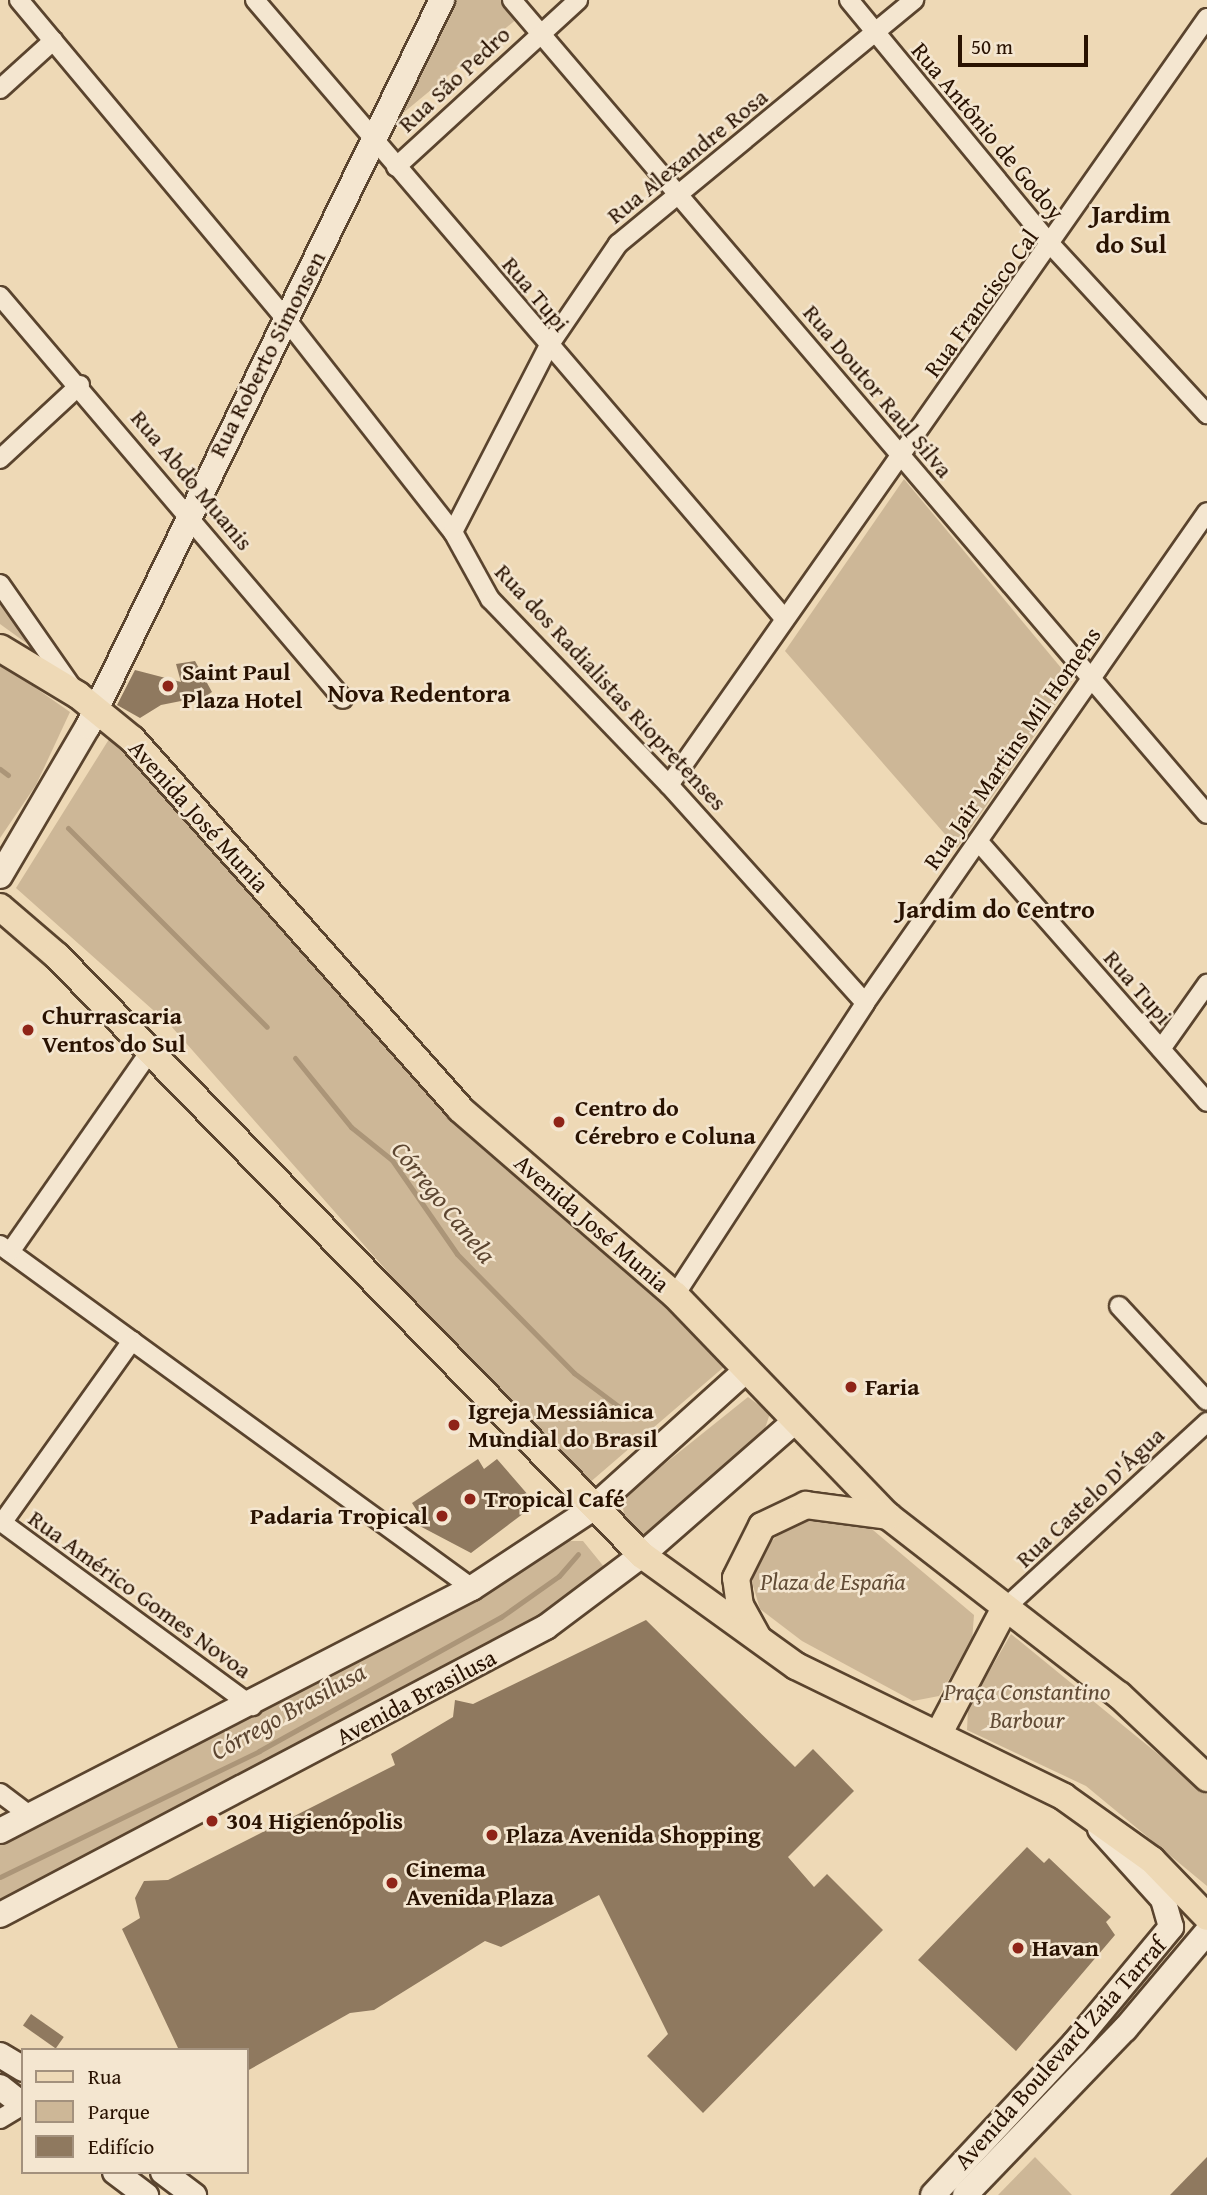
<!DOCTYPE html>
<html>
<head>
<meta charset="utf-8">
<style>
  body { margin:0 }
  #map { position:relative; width:1207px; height:2195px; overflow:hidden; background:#eed9b6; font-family:"Gentium Book Plus",serif }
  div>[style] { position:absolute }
  .green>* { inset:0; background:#cdb797 }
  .stream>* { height:5px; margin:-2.5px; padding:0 2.5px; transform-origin:2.5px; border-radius:2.5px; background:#ab9578 }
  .building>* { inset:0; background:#8f795f; transform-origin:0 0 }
  .roads { filter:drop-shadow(2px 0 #5a442e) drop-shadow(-2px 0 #5a442e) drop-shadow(0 2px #5a442e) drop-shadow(0 -2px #5a442e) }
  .street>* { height:18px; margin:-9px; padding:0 9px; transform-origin:9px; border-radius:9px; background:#f4e6d0 }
  .secondary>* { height:24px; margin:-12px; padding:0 12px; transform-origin:12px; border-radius:12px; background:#f4e6d0 }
  .primary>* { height:26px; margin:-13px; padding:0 13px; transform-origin:13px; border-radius:13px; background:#eed9b6 }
  .dots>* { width:19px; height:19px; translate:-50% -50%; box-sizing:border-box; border:4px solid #f4e6d0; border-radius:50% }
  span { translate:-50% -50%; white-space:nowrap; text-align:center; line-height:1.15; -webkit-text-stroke:5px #f4e6d0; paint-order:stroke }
  .street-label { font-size:24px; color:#291201 }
  .poi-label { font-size:24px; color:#291201; font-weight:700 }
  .left { translate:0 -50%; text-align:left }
  .right { translate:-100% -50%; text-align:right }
  .park-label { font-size:24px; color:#624c36; font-style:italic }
  .neighbourhood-label { font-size:26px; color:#291201; font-weight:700 }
  .water-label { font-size:26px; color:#5d4631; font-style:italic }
  .legend { position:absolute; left:21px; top:2048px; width:228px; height:126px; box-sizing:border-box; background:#f4e6d0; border:2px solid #a3917d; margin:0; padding:9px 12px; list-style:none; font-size:21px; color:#291201 }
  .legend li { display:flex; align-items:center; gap:14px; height:35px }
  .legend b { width:35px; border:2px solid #a3917d }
  .scale { position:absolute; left:958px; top:35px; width:130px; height:32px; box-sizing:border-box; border:4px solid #291201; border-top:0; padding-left:9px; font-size:21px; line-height:24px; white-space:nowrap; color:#291201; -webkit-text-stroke:5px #f4e6d0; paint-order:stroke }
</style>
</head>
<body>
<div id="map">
  <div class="green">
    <div style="clip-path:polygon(449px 0,503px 0,518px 18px,385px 128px)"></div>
    <div style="clip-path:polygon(904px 479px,1072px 681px,957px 848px,785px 651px)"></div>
    <div style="clip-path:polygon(0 602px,29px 645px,0 624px)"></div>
    <div style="clip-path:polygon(0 663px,70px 712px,36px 785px,0 838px)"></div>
    <div style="clip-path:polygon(111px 736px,453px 1121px,669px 1304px,725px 1366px,588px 1484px,461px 1355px,171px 1026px,16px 888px)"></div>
    <div style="clip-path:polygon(748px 1397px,770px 1413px,764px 1432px,648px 1537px,625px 1525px,622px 1498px)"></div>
    <div style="clip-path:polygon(811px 1514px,867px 1525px,974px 1615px,972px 1641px,939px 1696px,913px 1701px,802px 1641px,760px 1609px,752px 1582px,760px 1554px,787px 1525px)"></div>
    <div style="clip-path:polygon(569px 1541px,583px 1541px,605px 1568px,546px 1618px,0 1905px,0 1841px,310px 1686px)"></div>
    <div style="clip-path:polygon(1011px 1634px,1207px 1794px,1207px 1886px,1086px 1786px,967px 1730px,968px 1708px)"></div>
    <div style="clip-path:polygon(1035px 2157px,1072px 2195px,998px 2195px)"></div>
  </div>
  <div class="stream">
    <div style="left:0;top:769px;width:10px;rotate:37deg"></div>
    <div style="left:68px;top:828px;width:281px;rotate:45deg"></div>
    <div style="left:295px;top:1058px;width:89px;rotate:50.9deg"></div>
    <div style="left:351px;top:1127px;width:53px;rotate:38.8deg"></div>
    <div style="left:392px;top:1160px;width:114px;rotate:55.3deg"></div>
    <div style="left:457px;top:1254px;width:167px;rotate:45.5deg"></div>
    <div style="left:574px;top:1373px;width:75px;rotate:36.9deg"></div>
    <div style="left:0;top:1877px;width:288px;rotate:-25.9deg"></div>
    <div style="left:259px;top:1751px;width:277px;rotate:-29deg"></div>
    <div style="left:501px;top:1617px;width:71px;rotate:-35.3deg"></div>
    <div style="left:559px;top:1576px;width:29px;rotate:-49deg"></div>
  </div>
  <div class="building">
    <div style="clip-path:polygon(195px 661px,212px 692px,206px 696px,161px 705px,140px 718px,117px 705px,135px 670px,181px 682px,176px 664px)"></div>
    <div style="clip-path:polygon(478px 1459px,484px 1469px,497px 1459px,536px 1504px,471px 1553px,414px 1523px,419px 1514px,412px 1503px)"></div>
    <div style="clip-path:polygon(646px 1620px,795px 1767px,813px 1749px,854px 1791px,788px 1857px,814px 1887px,827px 1874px,883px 1930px,703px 2113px,647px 2056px,668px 2034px,599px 1895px,501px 1947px,485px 1941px,374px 2010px,350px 2013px,247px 2071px,247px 2050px,178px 2048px,122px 1929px,140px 1918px,135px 1898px,144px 1881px,168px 1880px,395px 1765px,391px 1754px,453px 1717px,455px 1700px,473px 1704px)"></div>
    <div style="clip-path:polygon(1027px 1847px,1044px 1863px,1049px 1858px,1111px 1917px,1106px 1922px,1115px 1935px,1016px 2051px,918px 1960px)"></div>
    <div style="left:31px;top:2014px;width:40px;height:14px;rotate:35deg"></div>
    <div style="clip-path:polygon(1207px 2157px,1207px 2195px,1170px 2195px)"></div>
  </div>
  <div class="roads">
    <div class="street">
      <div style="left:19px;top:0;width:415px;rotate:50.1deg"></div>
      <div style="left:285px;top:318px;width:272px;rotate:51.9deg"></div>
      <div style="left:453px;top:532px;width:77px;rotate:61.1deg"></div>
      <div style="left:490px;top:599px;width:258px;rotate:46.1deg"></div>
      <div style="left:669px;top:785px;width:293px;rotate:48deg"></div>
      <div style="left:255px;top:0;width:812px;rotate:49.44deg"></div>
      <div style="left:512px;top:0;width:1070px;rotate:49.51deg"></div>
      <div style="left:849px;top:0;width:319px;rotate:50.5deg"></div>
      <div style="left:1052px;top:246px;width:229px;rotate:47.3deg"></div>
      <div style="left:0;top:89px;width:72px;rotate:-42.2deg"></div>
      <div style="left:396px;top:167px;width:247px;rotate:-42.5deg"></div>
      <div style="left:0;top:296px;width:529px;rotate:49.6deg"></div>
      <div style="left:0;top:459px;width:109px;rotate:-42.8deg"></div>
      <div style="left:453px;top:532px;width:208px;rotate:-62.8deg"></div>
      <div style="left:548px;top:347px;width:125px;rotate:-55.8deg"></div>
      <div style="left:618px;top:244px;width:384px;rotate:-39.5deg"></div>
      <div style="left:0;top:584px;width:129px;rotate:55.1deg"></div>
      <div style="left:669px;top:785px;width:937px;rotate:-54.95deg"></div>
      <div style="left:978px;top:841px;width:347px;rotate:48.7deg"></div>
      <div style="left:1161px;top:1049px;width:80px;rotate:-54.7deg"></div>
      <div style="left:0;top:1245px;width:583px;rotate:36.01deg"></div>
      <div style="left:10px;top:1252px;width:245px;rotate:-55.1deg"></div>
      <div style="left:675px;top:1295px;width:348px;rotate:-56.9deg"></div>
      <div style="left:865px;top:1003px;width:598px;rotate:-55.14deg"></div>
      <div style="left:1119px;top:1306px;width:129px;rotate:47.2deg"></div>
      <div style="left:0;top:1521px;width:313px;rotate:36.3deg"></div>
      <div style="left:2px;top:1523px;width:224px;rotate:-54.5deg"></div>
      <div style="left:1005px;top:1608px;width:275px;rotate:-42.6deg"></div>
      <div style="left:0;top:1793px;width:36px;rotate:37deg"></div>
      <div style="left:0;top:2119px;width:27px;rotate:-31deg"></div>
    </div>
    <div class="secondary">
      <div style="left:0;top:876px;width:174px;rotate:-59.6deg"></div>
      <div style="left:88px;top:726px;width:808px;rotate:-64.01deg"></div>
      <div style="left:0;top:1831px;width:531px;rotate:-27.24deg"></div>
      <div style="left:472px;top:1588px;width:144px;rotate:-33.4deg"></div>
      <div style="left:592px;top:1509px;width:206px;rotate:-42deg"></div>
      <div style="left:0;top:1915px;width:617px;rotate:-27.81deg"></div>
      <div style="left:546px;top:1627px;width:120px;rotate:-36.9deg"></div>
      <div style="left:642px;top:1555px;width:202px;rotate:-41.2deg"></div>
      <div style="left:0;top:2055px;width:27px;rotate:31deg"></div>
      <div style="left:0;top:2087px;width:29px;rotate:38deg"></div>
      <div style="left:115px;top:2172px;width:39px;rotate:37deg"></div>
      <div style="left:163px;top:2172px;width:39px;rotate:37deg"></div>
      <div style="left:933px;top:2195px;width:207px;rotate:-47deg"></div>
      <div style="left:1074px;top:2044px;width:152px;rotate:-50.3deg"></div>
      <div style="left:1171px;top:1927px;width:29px;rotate:-106deg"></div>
      <div style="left:1163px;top:1899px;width:94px;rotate:-132deg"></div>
      <div style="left:965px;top:2195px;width:231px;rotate:-46.1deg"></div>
      <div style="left:1125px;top:2029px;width:127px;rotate:-49.8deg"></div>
    </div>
    <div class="primary">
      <div style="left:0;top:648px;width:91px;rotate:31.1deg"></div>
      <div style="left:78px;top:695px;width:70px;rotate:39.2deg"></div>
      <div style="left:132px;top:739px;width:494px;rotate:48.4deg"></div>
      <div style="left:460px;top:1109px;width:284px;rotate:40.9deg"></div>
      <div style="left:675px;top:1295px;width:307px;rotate:46.1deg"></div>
      <div style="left:888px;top:1516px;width:292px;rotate:37.8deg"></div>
      <div style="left:1119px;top:1695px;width:121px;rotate:43.3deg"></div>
      <div style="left:0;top:907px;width:75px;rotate:40.7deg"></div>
      <div style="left:57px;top:956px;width:837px;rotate:45.68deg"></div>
      <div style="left:642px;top:1555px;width:190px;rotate:35.8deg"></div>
      <div style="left:796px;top:1666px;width:298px;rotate:26deg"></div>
      <div style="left:1064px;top:1797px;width:108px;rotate:35.6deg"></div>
      <div style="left:1152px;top:1860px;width:79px;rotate:46deg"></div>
      <div style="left:758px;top:1638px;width:37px;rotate:-119deg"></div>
      <div style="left:740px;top:1606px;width:28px;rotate:-98deg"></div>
      <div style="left:736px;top:1578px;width:58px;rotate:-63.4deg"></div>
      <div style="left:762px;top:1526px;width:49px;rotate:-25.5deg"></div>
      <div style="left:806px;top:1505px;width:83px;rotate:7.6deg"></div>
      <div style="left:938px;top:1735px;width:144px;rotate:-62.2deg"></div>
    </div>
  </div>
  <div class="dots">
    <div style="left:168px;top:686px;background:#8f2418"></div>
    <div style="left:28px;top:1030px;background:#8f2418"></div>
    <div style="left:559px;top:1122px;background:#8f2418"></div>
    <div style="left:851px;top:1387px;background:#8f2418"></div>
    <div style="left:454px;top:1425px;background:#8f2418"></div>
    <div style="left:470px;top:1499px;background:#8f2418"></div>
    <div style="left:442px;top:1516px;background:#8f2418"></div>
    <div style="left:212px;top:1821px;background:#8f2418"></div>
    <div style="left:492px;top:1835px;background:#8f2418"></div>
    <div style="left:392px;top:1883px;background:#8f2418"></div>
    <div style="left:1018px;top:1948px;background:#8f2418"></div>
  </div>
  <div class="street-label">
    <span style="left:454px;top:79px;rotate:-43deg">Rua São Pedro</span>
    <span style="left:988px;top:131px;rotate:50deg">Rua Antônio de Godoy</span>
    <span style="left:687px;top:156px;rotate:-39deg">Rua Alexandre Rosa</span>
    <span style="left:536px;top:294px;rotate:50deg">Rua Tupi</span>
    <span style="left:981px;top:303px;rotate:-54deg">Rua Francisco Cal</span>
    <span style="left:267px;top:354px;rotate:-63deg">Rua Roberto Simonsen</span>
    <span style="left:878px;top:391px;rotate:50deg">Rua Doutor Raul Silva</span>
    <span style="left:192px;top:480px;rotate:50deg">Rua Abdo Muanis</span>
    <span style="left:611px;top:687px;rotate:47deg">Rua dos Radialistas Riopretenses</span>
    <span style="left:1012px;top:748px;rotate:-55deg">Rua Jair Martins Mil Homens</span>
    <span style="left:199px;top:816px;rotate:48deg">Avenida José Munia</span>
    <span style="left:1138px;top:987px;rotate:49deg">Rua Tupi</span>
    <span style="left:592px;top:1223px;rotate:41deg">Avenida José Munia</span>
    <span style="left:1090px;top:1497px;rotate:-43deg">Rua Castelo D'Água</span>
    <span style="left:140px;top:1594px;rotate:36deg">Rua Américo Gomes Novoa</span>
    <span style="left:416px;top:1697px;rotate:-28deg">Avenida Brasilusa</span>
    <span style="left:1060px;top:2053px;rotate:-48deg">Avenida Boulevard Zaia Tarraf</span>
  </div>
  <div class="poi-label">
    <span class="left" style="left:182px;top:686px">Saint Paul<br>Plaza Hotel</span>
    <span class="left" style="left:42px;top:1030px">Churrascaria<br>Ventos do Sul</span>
    <span class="left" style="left:575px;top:1122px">Centro do<br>Cérebro e Coluna</span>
    <span class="left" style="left:865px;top:1387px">Faria</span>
    <span class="left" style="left:468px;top:1425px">Igreja Messiânica<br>Mundial do Brasil</span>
    <span class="left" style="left:484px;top:1499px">Tropical Café</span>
    <span class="right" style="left:428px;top:1516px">Padaria Tropical</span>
    <span class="left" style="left:226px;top:1821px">304 Higienópolis</span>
    <span class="left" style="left:506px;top:1835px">Plaza Avenida Shopping</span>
    <span class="left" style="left:406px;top:1883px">Cinema<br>Avenida Plaza</span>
    <span class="left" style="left:1032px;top:1948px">Havan</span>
  </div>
  <div class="park-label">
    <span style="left:833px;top:1582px">Plaza de España</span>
    <span style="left:1027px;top:1706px">Praça Constantino<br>Barbour</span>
  </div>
  <div class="neighbourhood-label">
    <span style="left:1131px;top:229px">Jardim<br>do Sul</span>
    <span style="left:419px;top:693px">Nova Redentora</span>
    <span style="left:996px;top:909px">Jardim do Centro</span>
  </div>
  <div class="water-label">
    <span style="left:444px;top:1202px;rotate:51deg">Córrego Canela</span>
    <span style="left:288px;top:1711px;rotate:-29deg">Córrego Brasilusa</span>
  </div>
  <ul class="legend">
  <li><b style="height:9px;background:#eed9b6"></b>Rua</li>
  <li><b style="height:19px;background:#cdb797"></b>Parque</li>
  <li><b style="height:19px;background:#8f795f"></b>Edifício</li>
  </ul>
  <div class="scale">50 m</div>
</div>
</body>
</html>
